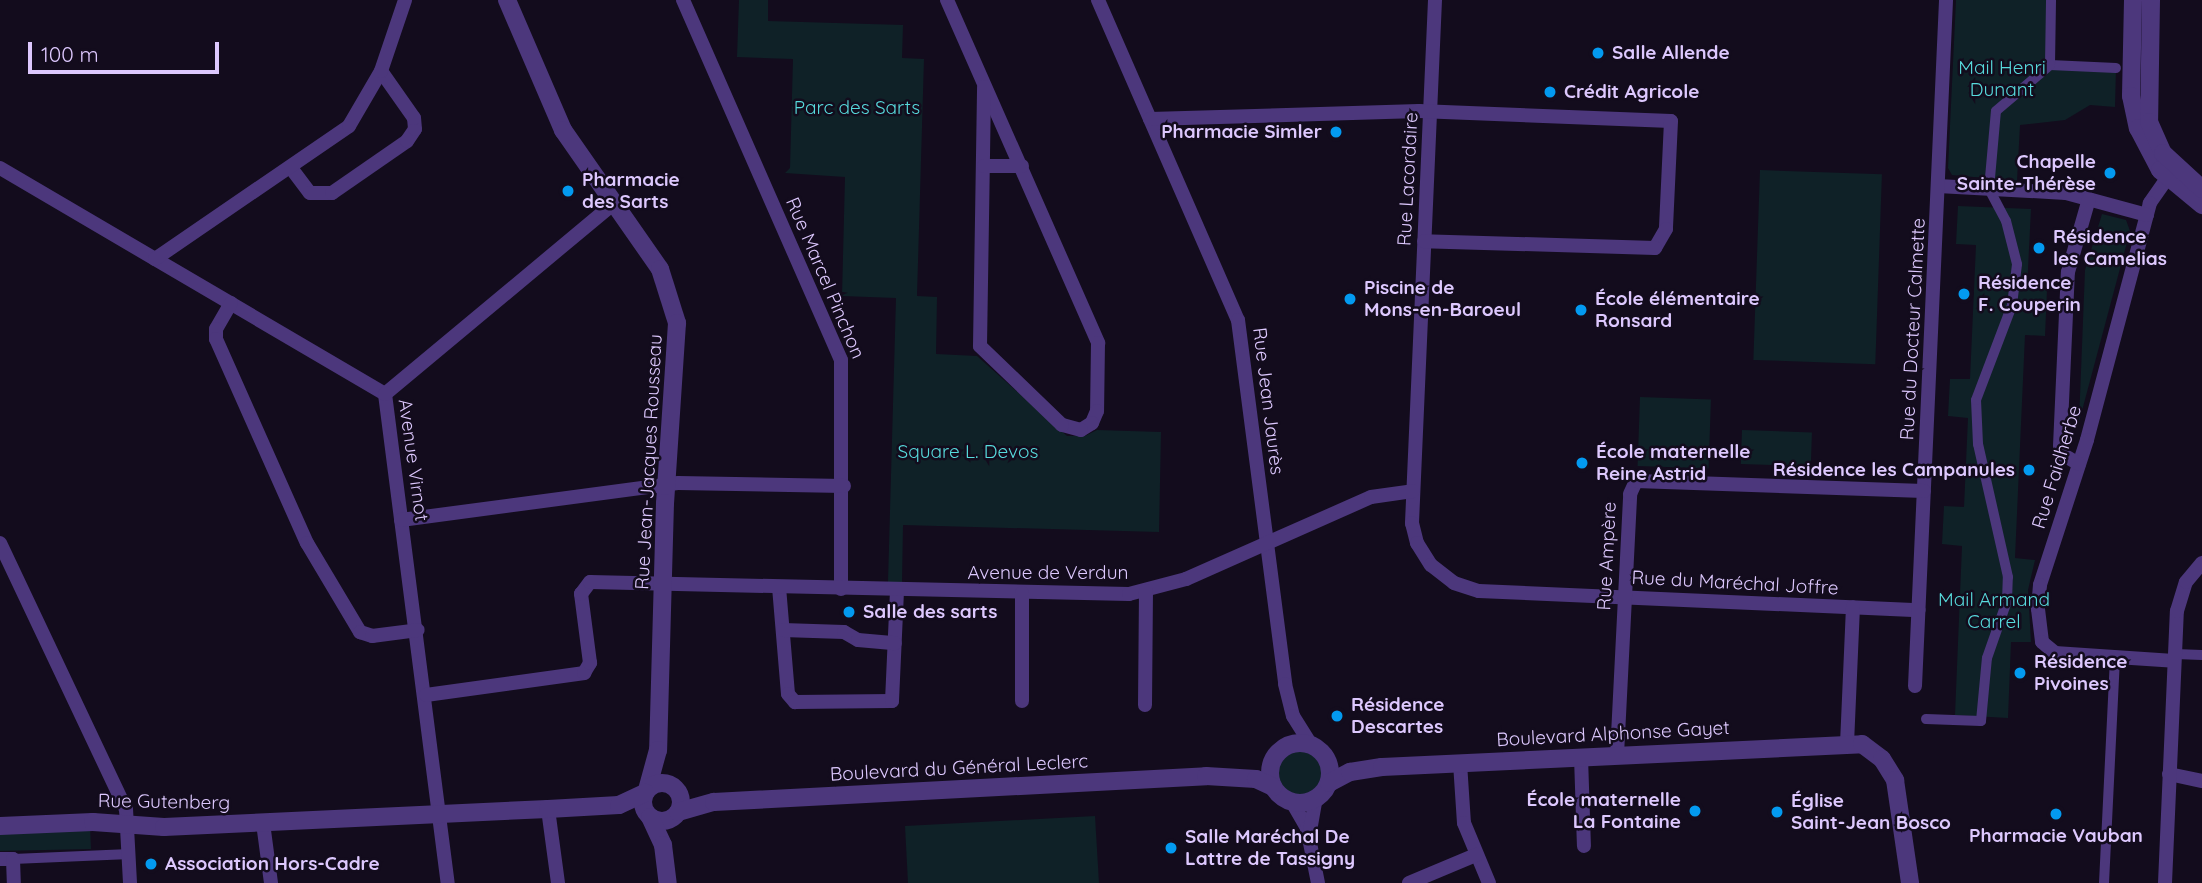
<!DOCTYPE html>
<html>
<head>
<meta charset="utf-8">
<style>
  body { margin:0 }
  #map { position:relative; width:2202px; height:883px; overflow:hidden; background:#130c1d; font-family:Quicksand,sans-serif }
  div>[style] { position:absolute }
  .green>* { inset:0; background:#0f2127; transform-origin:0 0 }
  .round { border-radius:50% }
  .pedestrian>* { height:10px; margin:-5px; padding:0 5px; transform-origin:5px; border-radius:5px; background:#4c377c }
  .minor>* { height:14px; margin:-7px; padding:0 7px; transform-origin:7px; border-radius:7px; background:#4c377c }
  .tertiary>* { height:18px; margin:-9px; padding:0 9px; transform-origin:9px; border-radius:9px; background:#4c377c }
  .tertiary>.ring { margin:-9px; padding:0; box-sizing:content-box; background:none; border:18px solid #4c377c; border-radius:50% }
  .dots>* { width:19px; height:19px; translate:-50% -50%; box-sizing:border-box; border:4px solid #130c1d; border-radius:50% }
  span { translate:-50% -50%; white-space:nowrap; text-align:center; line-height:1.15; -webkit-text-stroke:5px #130c1d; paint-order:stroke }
  .poi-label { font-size:19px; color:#ddc8fe; font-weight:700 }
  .left { translate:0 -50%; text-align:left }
  .right { translate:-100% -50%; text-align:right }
  .park-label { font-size:19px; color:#57dadc }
  .street-label { font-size:19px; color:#ddc8fe }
  .scale { position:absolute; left:28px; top:42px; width:191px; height:32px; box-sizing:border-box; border:4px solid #ddc8fe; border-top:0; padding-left:9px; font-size:21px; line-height:24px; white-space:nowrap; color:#ddc8fe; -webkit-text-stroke:5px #130c1d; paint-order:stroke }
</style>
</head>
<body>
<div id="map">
  <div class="green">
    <div style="clip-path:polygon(739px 0,768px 0,768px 21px,903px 25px,902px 58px,924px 59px,917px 296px,937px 297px,936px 354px,977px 356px,1067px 436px,1085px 436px,1097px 430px,1161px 432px,1159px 532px,903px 525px,902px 582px,888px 582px,896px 298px,842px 296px,845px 177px,785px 173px,790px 168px,793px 59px,737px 57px)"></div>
    <div style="clip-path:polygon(1956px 0,2051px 0,2050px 65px,2116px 68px,2115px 107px,2090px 105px,2065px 120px,2020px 125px,2017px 181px,1952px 175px,1948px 168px)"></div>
    <div style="left:1760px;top:170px;width:122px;height:190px;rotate:2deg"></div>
    <div style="clip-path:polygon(1958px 206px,2031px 209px,2027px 289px,2047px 290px,2045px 336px,2025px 335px,2015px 558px,2035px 560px,2028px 590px,2031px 642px,2011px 642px,2008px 718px,1955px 715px,1962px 546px,1942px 544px,1944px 506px,1964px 507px,1968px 418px,1948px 416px,1950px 379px,1970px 379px,1976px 245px,1956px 244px)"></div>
    <div style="clip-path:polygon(2102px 214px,2126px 220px,2130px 231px,2079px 422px,2085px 270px)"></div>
    <div style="left:1640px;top:397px;width:71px;height:69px;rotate:2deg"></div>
    <div style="left:1742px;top:430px;width:70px;height:34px;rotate:2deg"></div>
    <div class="round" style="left:1278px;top:749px;width:46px;height:46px"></div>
    <div style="clip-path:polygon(1095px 816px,1099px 883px,908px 883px,905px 826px)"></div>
    <div style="clip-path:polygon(90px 826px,91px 849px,0 851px,0 831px)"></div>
  </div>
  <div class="pedestrian">
    <div style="left:2050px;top:65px;width:66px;rotate:2.6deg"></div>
    <div style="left:2050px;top:65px;width:65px;rotate:-89.1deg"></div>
    <div style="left:2175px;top:654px;width:27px;rotate:2deg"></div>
    <div style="left:1926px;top:719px;width:55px;rotate:2.1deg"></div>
    <div style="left:1981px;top:721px;width:63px;rotate:-84.6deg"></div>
    <div style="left:1987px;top:658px;width:60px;rotate:-70.7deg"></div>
    <div style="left:2007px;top:601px;width:24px;rotate:-88deg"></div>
    <div style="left:2008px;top:577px;width:136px;rotate:-102.7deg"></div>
    <div style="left:1978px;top:444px;width:44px;rotate:-92.6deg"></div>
    <div style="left:1976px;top:400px;width:102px;rotate:-69.2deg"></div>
    <div style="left:2012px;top:305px;width:41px;rotate:-83deg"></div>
    <div style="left:2017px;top:264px;width:44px;rotate:-104.3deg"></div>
    <div style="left:2006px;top:221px;width:36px;rotate:-118deg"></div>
    <div style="left:1989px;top:189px;width:78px;rotate:-84.9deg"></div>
    <div style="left:1996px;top:111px;width:71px;rotate:-40.4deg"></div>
    <div style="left:13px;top:859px;width:117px;rotate:-2.4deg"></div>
    <div style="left:2104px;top:883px;width:225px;rotate:-87.2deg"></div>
  </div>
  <div class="minor">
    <div style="left:683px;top:0;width:393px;rotate:66.3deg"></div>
    <div style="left:841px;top:360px;width:229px;rotate:90deg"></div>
    <div style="left:947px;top:0;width:375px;rotate:66.2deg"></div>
    <div style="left:1098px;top:343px;width:68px;rotate:90.8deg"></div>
    <div style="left:1097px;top:411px;width:13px;rotate:113deg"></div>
    <div style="left:1092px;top:423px;width:13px;rotate:148deg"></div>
    <div style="left:1081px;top:430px;width:20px;rotate:-165deg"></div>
    <div style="left:1062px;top:425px;width:114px;rotate:-136.1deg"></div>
    <div style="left:980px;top:346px;width:259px;rotate:-89.1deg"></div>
    <div style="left:1098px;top:0;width:349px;rotate:66.4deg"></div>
    <div style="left:1238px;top:320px;width:367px;rotate:82.6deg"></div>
    <div style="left:1285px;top:684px;width:33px;rotate:76deg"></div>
    <div style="left:1293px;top:716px;width:34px;rotate:58deg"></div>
    <div style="left:1435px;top:0;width:524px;rotate:92.52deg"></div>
    <div style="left:1412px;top:523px;width:21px;rotate:76deg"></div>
    <div style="left:1417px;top:543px;width:26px;rotate:58deg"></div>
    <div style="left:1431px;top:565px;width:29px;rotate:38deg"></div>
    <div style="left:1454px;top:583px;width:26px;rotate:18deg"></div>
    <div style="left:1479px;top:591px;width:440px;rotate:2.5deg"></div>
    <div style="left:1150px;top:119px;width:269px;rotate:-1.7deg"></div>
    <div style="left:1419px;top:111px;width:252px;rotate:2.3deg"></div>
    <div style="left:1671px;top:121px;width:108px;rotate:92.7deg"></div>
    <div style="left:1666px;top:229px;width:22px;rotate:120deg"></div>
    <div style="left:1655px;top:248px;width:231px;rotate:-178.3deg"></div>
    <div style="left:984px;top:166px;width:38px"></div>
    <div style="left:0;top:168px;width:446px;rotate:30.4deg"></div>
    <div style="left:385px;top:394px;width:493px;rotate:82.7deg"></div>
    <div style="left:291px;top:168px;width:31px;rotate:53deg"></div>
    <div style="left:310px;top:193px;width:22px"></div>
    <div style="left:332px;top:193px;width:91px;rotate:-34.7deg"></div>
    <div style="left:407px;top:141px;width:14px;rotate:-56deg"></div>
    <div style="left:415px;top:129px;width:11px;rotate:-95deg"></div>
    <div style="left:414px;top:118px;width:57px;rotate:-125.1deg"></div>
    <div style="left:2168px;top:177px;width:32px;rotate:125deg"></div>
    <div style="left:2150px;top:203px;width:245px;rotate:104.9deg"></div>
    <div style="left:2087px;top:440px;width:152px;rotate:108deg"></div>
    <div style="left:2040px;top:585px;width:24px;rotate:95deg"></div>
    <div style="left:2038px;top:609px;width:33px;rotate:83deg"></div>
    <div style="left:2042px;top:642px;width:17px;rotate:40deg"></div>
    <div style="left:2055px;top:653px;width:119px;rotate:3.8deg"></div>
    <div style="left:1938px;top:186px;width:128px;rotate:3.1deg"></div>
    <div style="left:2066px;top:193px;width:84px;rotate:15.2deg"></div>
    <div style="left:155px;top:259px;width:235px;rotate:-34.4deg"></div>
    <div style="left:349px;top:126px;width:64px;rotate:-59.8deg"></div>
    <div style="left:381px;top:71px;width:75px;rotate:-71.3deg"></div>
    <div style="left:231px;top:303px;width:30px;rotate:120deg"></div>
    <div style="left:216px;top:329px;width:10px;rotate:90deg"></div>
    <div style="left:216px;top:339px;width:223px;rotate:66deg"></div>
    <div style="left:307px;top:543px;width:104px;rotate:59.2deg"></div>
    <div style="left:360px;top:632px;width:13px;rotate:18deg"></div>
    <div style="left:372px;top:636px;width:46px;rotate:-7.4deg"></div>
    <div style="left:385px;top:394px;width:298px;rotate:-39.8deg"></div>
    <div style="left:2079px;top:464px;width:20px;rotate:-150deg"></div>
    <div style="left:2062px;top:454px;width:8px;rotate:-104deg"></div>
    <div style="left:2060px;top:446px;width:174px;rotate:-87.4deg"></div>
    <div style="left:2068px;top:272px;width:76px;rotate:-74deg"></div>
    <div style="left:401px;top:520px;width:279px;rotate:-7.6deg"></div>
    <div style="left:678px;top:483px;width:166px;rotate:1deg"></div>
    <div style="left:0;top:543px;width:294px;rotate:64.7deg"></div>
    <div style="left:126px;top:809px;width:74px;rotate:86.9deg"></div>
    <div style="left:779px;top:587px;width:107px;rotate:85.2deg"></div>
    <div style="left:788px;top:694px;width:11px;rotate:49deg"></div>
    <div style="left:795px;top:702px;width:97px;rotate:-0.6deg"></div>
    <div style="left:892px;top:701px;width:111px;rotate:-87.4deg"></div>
    <div style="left:783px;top:630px;width:61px;rotate:1.9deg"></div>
    <div style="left:844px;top:632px;width:16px;rotate:30deg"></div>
    <div style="left:858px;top:640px;width:37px;rotate:5deg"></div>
    <div style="left:1915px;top:686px;width:687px;rotate:-87.41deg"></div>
    <div style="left:426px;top:695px;width:160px;rotate:-7.9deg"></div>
    <div style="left:584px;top:673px;width:12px;rotate:-59deg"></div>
    <div style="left:590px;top:663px;width:70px;rotate:-97.4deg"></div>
    <div style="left:581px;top:594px;width:15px;rotate:-53deg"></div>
    <div style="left:590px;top:582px;width:539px;rotate:1.28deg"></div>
    <div style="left:1129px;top:594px;width:59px;rotate:-14.7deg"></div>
    <div style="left:1186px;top:579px;width:202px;rotate:-23.9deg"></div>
    <div style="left:1371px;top:497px;width:42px;rotate:-8.1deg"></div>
    <div style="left:1022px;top:701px;width:108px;rotate:-90deg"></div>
    <div style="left:1145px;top:705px;width:114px;rotate:-89.5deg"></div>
    <div style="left:1847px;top:744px;width:137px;rotate:-87.5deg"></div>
    <div style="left:1617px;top:755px;width:261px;rotate:-87.1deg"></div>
    <div style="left:1630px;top:494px;width:14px;rotate:-65deg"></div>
    <div style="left:1636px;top:481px;width:288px;rotate:2deg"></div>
    <div style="left:1581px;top:757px;width:89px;rotate:88.1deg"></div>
    <div style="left:1460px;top:763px;width:60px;rotate:86.2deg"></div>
    <div style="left:1464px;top:823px;width:65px;rotate:67.4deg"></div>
    <div style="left:2169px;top:774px;width:34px;rotate:12deg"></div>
    <div style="left:1292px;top:802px;width:30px;rotate:60deg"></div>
    <div style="left:1307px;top:828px;width:56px;rotate:78.7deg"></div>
    <div style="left:548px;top:809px;width:75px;rotate:82.3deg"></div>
    <div style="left:263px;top:823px;width:61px;rotate:82.4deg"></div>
    <div style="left:1310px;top:831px;width:34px;rotate:-80deg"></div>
    <div style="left:0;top:859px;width:13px"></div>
    <div style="left:13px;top:859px;width:24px;rotate:88deg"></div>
    <div style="left:1409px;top:883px;width:73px;rotate:-22.7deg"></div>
    <div style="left:2165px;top:883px;width:272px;rotate:-87.5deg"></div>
    <div style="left:2177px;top:611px;width:30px;rotate:-73deg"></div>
    <div style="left:2186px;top:582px;width:25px;rotate:-50deg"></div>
  </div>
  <div class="tertiary">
    <div style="left:507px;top:0;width:142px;rotate:66.7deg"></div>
    <div style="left:563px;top:130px;width:169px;rotate:55.1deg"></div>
    <div style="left:660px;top:269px;width:57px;rotate:72.5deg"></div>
    <div style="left:677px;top:323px;width:180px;rotate:93.8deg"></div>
    <div style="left:665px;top:503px;width:247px;rotate:91.6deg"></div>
    <div style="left:658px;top:750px;width:41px;rotate:105.4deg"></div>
    <div style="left:2133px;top:0;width:96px;rotate:91.2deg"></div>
    <div style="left:2131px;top:96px;width:33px;rotate:78deg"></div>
    <div style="left:2138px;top:128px;width:47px;rotate:62.4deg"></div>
    <div style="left:2160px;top:170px;width:55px;rotate:39.8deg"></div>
    <div style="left:2151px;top:0;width:122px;rotate:90.9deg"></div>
    <div style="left:2149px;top:122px;width:34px;rotate:66deg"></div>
    <div style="left:2163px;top:153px;width:53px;rotate:42.7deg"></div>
    <div class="ring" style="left:1270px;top:743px;width:42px;height:42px"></div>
    <div style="left:1329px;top:783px;width:24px;rotate:-28deg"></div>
    <div style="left:1350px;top:772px;width:32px;rotate:-9deg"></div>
    <div style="left:1382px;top:767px;width:481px;rotate:-2.7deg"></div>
    <div style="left:1862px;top:744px;width:25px;rotate:37deg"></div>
    <div style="left:1882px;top:759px;width:25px;rotate:58deg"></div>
    <div style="left:1895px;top:780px;width:104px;rotate:81.7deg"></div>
    <div class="ring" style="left:643px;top:783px;width:20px;height:20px"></div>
    <div style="left:678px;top:812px;width:37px;rotate:-16deg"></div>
    <div style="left:714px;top:802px;width:493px;rotate:-3deg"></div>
    <div style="left:1206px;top:776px;width:50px;rotate:3.4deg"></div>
    <div style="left:1256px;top:779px;width:19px;rotate:25deg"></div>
    <div style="left:650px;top:817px;width:31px;rotate:65deg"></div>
    <div style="left:663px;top:845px;width:38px;rotate:83deg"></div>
    <div style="left:0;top:826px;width:93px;rotate:-2.5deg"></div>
    <div style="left:93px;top:822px;width:71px;rotate:4deg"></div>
    <div style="left:164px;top:827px;width:384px;rotate:-2.7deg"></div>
    <div style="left:548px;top:809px;width:71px;rotate:-3.2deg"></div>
    <div style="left:619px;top:805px;width:29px;rotate:-25deg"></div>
  </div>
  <div class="dots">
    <div style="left:1598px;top:53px;background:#039af0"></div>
    <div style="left:1550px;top:92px;background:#039af0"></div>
    <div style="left:1336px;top:132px;background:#039af0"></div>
    <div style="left:2110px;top:173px;background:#039af0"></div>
    <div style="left:568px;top:191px;background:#039af0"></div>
    <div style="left:2039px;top:248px;background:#039af0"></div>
    <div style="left:1964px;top:294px;background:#039af0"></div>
    <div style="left:1350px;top:299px;background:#039af0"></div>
    <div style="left:1581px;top:310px;background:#039af0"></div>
    <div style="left:1582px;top:463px;background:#039af0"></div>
    <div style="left:2029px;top:470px;background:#039af0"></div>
    <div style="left:849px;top:612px;background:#039af0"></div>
    <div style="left:2020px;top:673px;background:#039af0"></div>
    <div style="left:1337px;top:716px;background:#039af0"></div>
    <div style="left:1695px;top:811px;background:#039af0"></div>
    <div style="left:1777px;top:812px;background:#039af0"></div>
    <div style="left:2056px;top:814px;background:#039af0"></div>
    <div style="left:1171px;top:848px;background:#039af0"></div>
    <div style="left:151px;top:864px;background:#039af0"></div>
  </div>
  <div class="poi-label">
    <span class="left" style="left:1612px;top:53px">Salle Allende</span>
    <span class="left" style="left:1564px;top:92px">Crédit Agricole</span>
    <span class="right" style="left:1322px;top:132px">Pharmacie Simler</span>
    <span class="right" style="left:2096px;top:173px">Chapelle<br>Sainte-Thérèse</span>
    <span class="left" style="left:582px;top:191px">Pharmacie<br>des Sarts</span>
    <span class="left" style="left:2053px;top:248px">Résidence<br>les Camelias</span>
    <span class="left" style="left:1978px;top:294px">Résidence<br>F. Couperin</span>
    <span class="left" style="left:1364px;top:299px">Piscine de<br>Mons-en-Baroeul</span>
    <span class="left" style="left:1595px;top:310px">École élémentaire<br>Ronsard</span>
    <span class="left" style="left:1596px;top:463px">École maternelle<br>Reine Astrid</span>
    <span class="right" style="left:2015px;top:470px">Résidence les Campanules</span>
    <span class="left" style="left:863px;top:612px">Salle des sarts</span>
    <span class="left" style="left:2034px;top:673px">Résidence<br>Pivoines</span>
    <span class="left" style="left:1351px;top:716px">Résidence<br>Descartes</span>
    <span class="right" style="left:1681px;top:811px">École maternelle<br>La Fontaine</span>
    <span class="left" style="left:1791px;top:812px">Église<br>Saint-Jean Bosco</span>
    <span style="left:2056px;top:836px">Pharmacie Vauban</span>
    <span class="left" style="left:1185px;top:848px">Salle Maréchal De<br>Lattre de Tassigny</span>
    <span class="left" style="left:165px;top:864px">Association Hors-Cadre</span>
  </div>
  <div class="park-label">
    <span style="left:2002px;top:79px">Mail Henri<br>Dunant</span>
    <span style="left:857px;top:108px">Parc des Sarts</span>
    <span style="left:968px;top:452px">Square L. Devos</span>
    <span style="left:1994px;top:611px">Mail Armand<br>Carrel</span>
  </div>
  <div class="street-label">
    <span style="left:1408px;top:179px;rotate:-87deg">Rue Lacordaire</span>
    <span style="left:825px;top:278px;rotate:67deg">Rue Marcel Pinchon</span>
    <span style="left:1913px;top:329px;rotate:-87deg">Rue du Docteur Calmette</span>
    <span style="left:1268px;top:401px;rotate:83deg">Rue Jean Jaurès</span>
    <span style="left:413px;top:460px;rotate:82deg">Avenue Virnot</span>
    <span style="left:649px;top:462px;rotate:-87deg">Rue Jean-Jacques Rousseau</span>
    <span style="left:2057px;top:467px;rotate:-73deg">Rue Faidherbe</span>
    <span style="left:1607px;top:556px;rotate:-87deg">Rue Ampère</span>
    <span style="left:1048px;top:573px">Avenue de Verdun</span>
    <span style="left:1735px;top:583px;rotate:3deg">Rue du Maréchal Joffre</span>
    <span style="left:1613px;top:734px;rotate:-3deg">Boulevard Alphonse Gayet</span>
    <span style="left:959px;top:768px;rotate:-3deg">Boulevard du Général Leclerc</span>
    <span style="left:164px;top:802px;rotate:1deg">Rue Gutenberg</span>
  </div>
  <div class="scale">100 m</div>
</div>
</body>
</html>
